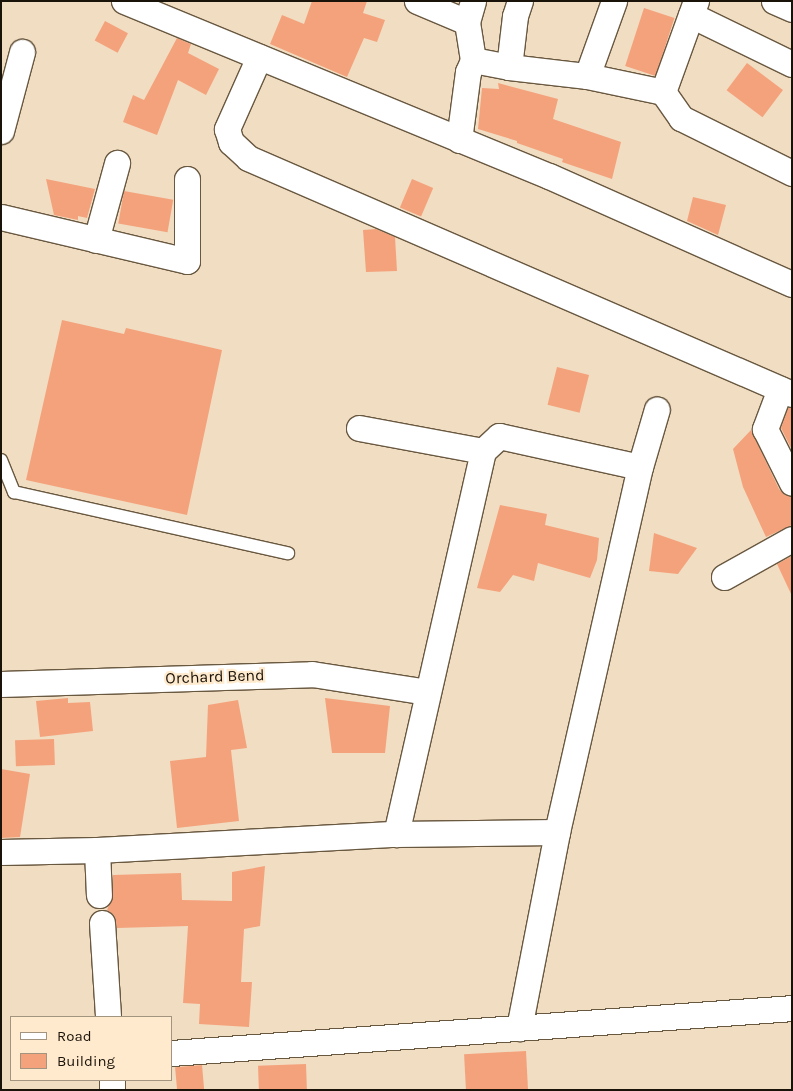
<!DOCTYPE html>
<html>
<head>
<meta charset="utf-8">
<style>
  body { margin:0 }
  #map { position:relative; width:793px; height:1091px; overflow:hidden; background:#f1ddc2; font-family:Karla,sans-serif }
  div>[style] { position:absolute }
  .building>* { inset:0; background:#f4a27c; transform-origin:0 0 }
  .roads { filter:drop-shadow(1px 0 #695840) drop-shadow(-1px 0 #695840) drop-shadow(0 1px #695840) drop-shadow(0 -1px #695840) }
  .lane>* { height:12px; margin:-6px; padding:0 6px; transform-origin:6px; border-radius:6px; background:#fff }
  .street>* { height:25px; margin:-12.5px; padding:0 12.5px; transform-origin:12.5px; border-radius:12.5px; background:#fff }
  span { translate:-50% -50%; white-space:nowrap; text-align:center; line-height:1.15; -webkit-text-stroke:4.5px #ffeace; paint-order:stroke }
  .street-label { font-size:16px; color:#1a1309 }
  .frame { position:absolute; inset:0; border:2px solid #1a1309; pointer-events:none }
  .legend { position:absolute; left:10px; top:1016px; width:162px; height:65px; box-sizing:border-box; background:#ffeace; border:1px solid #a3947f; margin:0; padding:6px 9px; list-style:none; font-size:15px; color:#1a1309 }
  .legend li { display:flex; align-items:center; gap:10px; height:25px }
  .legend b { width:25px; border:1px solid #a3947f }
</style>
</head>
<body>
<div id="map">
  <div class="building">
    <div style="clip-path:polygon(312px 1px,367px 1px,363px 13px,385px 20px,377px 42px,364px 38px,347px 77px,270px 44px,282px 15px,304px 24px)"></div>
    <div style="left:644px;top:8px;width:32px;height:61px;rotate:18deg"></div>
    <div style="left:105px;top:21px;width:26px;height:22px;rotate:28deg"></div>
    <div style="clip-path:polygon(177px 38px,191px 44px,188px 53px,219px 69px,206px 95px,178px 80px,157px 135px,123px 122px,133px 95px,144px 100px)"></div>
    <div style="left:747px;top:63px;width:45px;height:34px;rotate:37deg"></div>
    <div style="clip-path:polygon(498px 83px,558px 99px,553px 119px,621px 142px,612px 179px,562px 162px,563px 159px,517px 143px,517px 141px,478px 129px,482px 88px,499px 89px)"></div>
    <div style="clip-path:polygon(46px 179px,95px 189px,87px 218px,78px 216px,78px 220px,54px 215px)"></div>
    <div style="left:412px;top:179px;width:23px;height:31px;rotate:23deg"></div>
    <div style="left:124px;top:191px;width:50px;height:33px;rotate:10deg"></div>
    <div style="clip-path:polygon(693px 197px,726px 205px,718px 235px,687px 221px)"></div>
    <div style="clip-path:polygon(376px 229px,395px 237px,397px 271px,366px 272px,363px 230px)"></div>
    <div style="clip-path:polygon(62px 320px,124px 334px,126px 328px,222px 350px,187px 515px,26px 480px)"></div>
    <div style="left:557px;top:367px;width:33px;height:39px;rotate:14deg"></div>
    <div style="clip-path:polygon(788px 408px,792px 408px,792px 450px,781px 428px)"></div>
    <div style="clip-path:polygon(751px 430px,779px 489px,785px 495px,792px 497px,792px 525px,766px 537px,743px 487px,733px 449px)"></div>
    <div style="clip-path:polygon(500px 505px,547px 514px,545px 525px,599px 538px,597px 560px,590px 578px,538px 563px,534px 581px,513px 575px,500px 592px,477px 588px)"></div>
    <div style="clip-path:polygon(654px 533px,697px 548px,678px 574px,649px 571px)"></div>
    <div style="clip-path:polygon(792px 556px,792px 596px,777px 564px)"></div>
    <div style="clip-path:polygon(68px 698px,68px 703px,90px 702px,93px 731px,40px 737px,36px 701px)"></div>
    <div style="clip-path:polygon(325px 698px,390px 706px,385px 753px,332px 753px)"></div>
    <div style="clip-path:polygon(238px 700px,247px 748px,231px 750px,239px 821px,177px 828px,170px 761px,206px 757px,208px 705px)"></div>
    <div style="left:54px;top:739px;width:26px;height:39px;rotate:88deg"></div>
    <div style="clip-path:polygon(1px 769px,30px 774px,20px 837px,1px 838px)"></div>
    <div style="clip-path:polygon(265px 866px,260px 926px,244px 929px,241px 982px,252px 982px,249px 1027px,199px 1024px,200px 1004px,183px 1003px,188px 926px,117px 928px,114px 915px,107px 910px,113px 895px,113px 875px,181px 873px,182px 900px,232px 901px,232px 872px)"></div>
    <div style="left:526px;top:1051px;width:39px;height:62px;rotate:87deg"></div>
    <div style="left:306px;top:1064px;width:26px;height:48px;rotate:88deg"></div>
    <div style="left:202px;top:1065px;width:25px;height:27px;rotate:85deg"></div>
  </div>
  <div class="roads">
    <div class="lane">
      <div style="left:1px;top:460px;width:35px;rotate:68deg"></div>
      <div style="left:14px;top:492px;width:281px;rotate:12.6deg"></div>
    </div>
    <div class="street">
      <div style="left:124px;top:1px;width:460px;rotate:22.4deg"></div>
      <div style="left:549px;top:176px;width:266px;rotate:24deg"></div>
      <div style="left:417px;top:1px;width:54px;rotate:22.8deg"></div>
      <div style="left:774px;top:1px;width:20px;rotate:24deg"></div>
      <div style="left:691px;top:15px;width:112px;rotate:25.9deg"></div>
      <div style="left:259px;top:57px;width:79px;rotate:114deg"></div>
      <div style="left:227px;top:129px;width:14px;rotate:73deg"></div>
      <div style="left:231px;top:142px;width:23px;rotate:43deg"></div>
      <div style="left:248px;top:158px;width:593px;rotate:23.45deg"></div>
      <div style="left:473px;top:60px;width:37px;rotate:11deg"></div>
      <div style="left:509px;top:67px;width:79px;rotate:6.6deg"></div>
      <div style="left:587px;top:76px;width:78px;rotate:11.9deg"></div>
      <div style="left:663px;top:92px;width:32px;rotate:55deg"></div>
      <div style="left:681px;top:118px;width:124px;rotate:26.4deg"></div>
      <div style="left:509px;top:67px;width:51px;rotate:-83.3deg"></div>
      <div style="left:515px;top:16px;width:16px;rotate:-72deg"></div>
      <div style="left:587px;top:76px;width:80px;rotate:-70.2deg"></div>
      <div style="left:663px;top:92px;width:97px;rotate:-70.1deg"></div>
      <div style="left:1px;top:131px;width:82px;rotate:-75.1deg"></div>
      <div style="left:459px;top:140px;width:69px;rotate:-82.5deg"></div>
      <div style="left:468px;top:72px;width:13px;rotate:-67deg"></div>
      <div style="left:473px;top:60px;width:38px;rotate:-99deg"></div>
      <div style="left:467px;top:22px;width:22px;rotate:-74deg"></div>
      <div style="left:1px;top:217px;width:191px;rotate:13.3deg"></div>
      <div style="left:187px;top:261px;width:82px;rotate:-90deg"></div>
      <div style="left:96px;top:240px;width:80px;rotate:-74.7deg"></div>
      <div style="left:780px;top:389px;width:43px;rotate:110.6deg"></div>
      <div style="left:765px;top:429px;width:60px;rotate:63.4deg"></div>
      <div style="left:359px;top:428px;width:126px;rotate:10.5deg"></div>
      <div style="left:483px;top:451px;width:22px;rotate:-43deg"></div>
      <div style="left:499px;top:436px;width:144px;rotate:12.4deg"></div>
      <div style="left:724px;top:577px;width:78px;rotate:-29.2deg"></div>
      <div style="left:1px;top:684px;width:311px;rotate:-1.8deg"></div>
      <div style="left:312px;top:674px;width:116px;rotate:8.9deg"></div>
      <div style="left:396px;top:834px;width:393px;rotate:-77.2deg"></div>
      <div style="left:97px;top:850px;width:45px;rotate:87.5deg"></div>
      <div style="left:1px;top:852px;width:96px;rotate:-1.2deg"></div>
      <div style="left:97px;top:850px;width:299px;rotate:-3.1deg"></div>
      <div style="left:396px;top:834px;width:161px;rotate:-0.7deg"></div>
      <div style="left:102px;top:923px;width:94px;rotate:86.3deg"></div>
      <div style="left:519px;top:1028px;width:200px;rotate:-79deg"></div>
      <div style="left:557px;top:832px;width:374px;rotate:-77.2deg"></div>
      <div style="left:640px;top:467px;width:60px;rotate:-73.7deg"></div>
      <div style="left:171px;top:1053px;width:623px;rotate:-4.14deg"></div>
      <div style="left:112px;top:1080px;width:10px;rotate:90deg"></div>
    </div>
  </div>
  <div class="street-label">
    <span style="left:215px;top:677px;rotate:-2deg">Orchard Bend</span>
  </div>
  <div class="frame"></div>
  <ul class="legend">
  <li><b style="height:6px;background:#fff"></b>Road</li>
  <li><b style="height:14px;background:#f4a27c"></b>Building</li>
  </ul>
</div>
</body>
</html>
